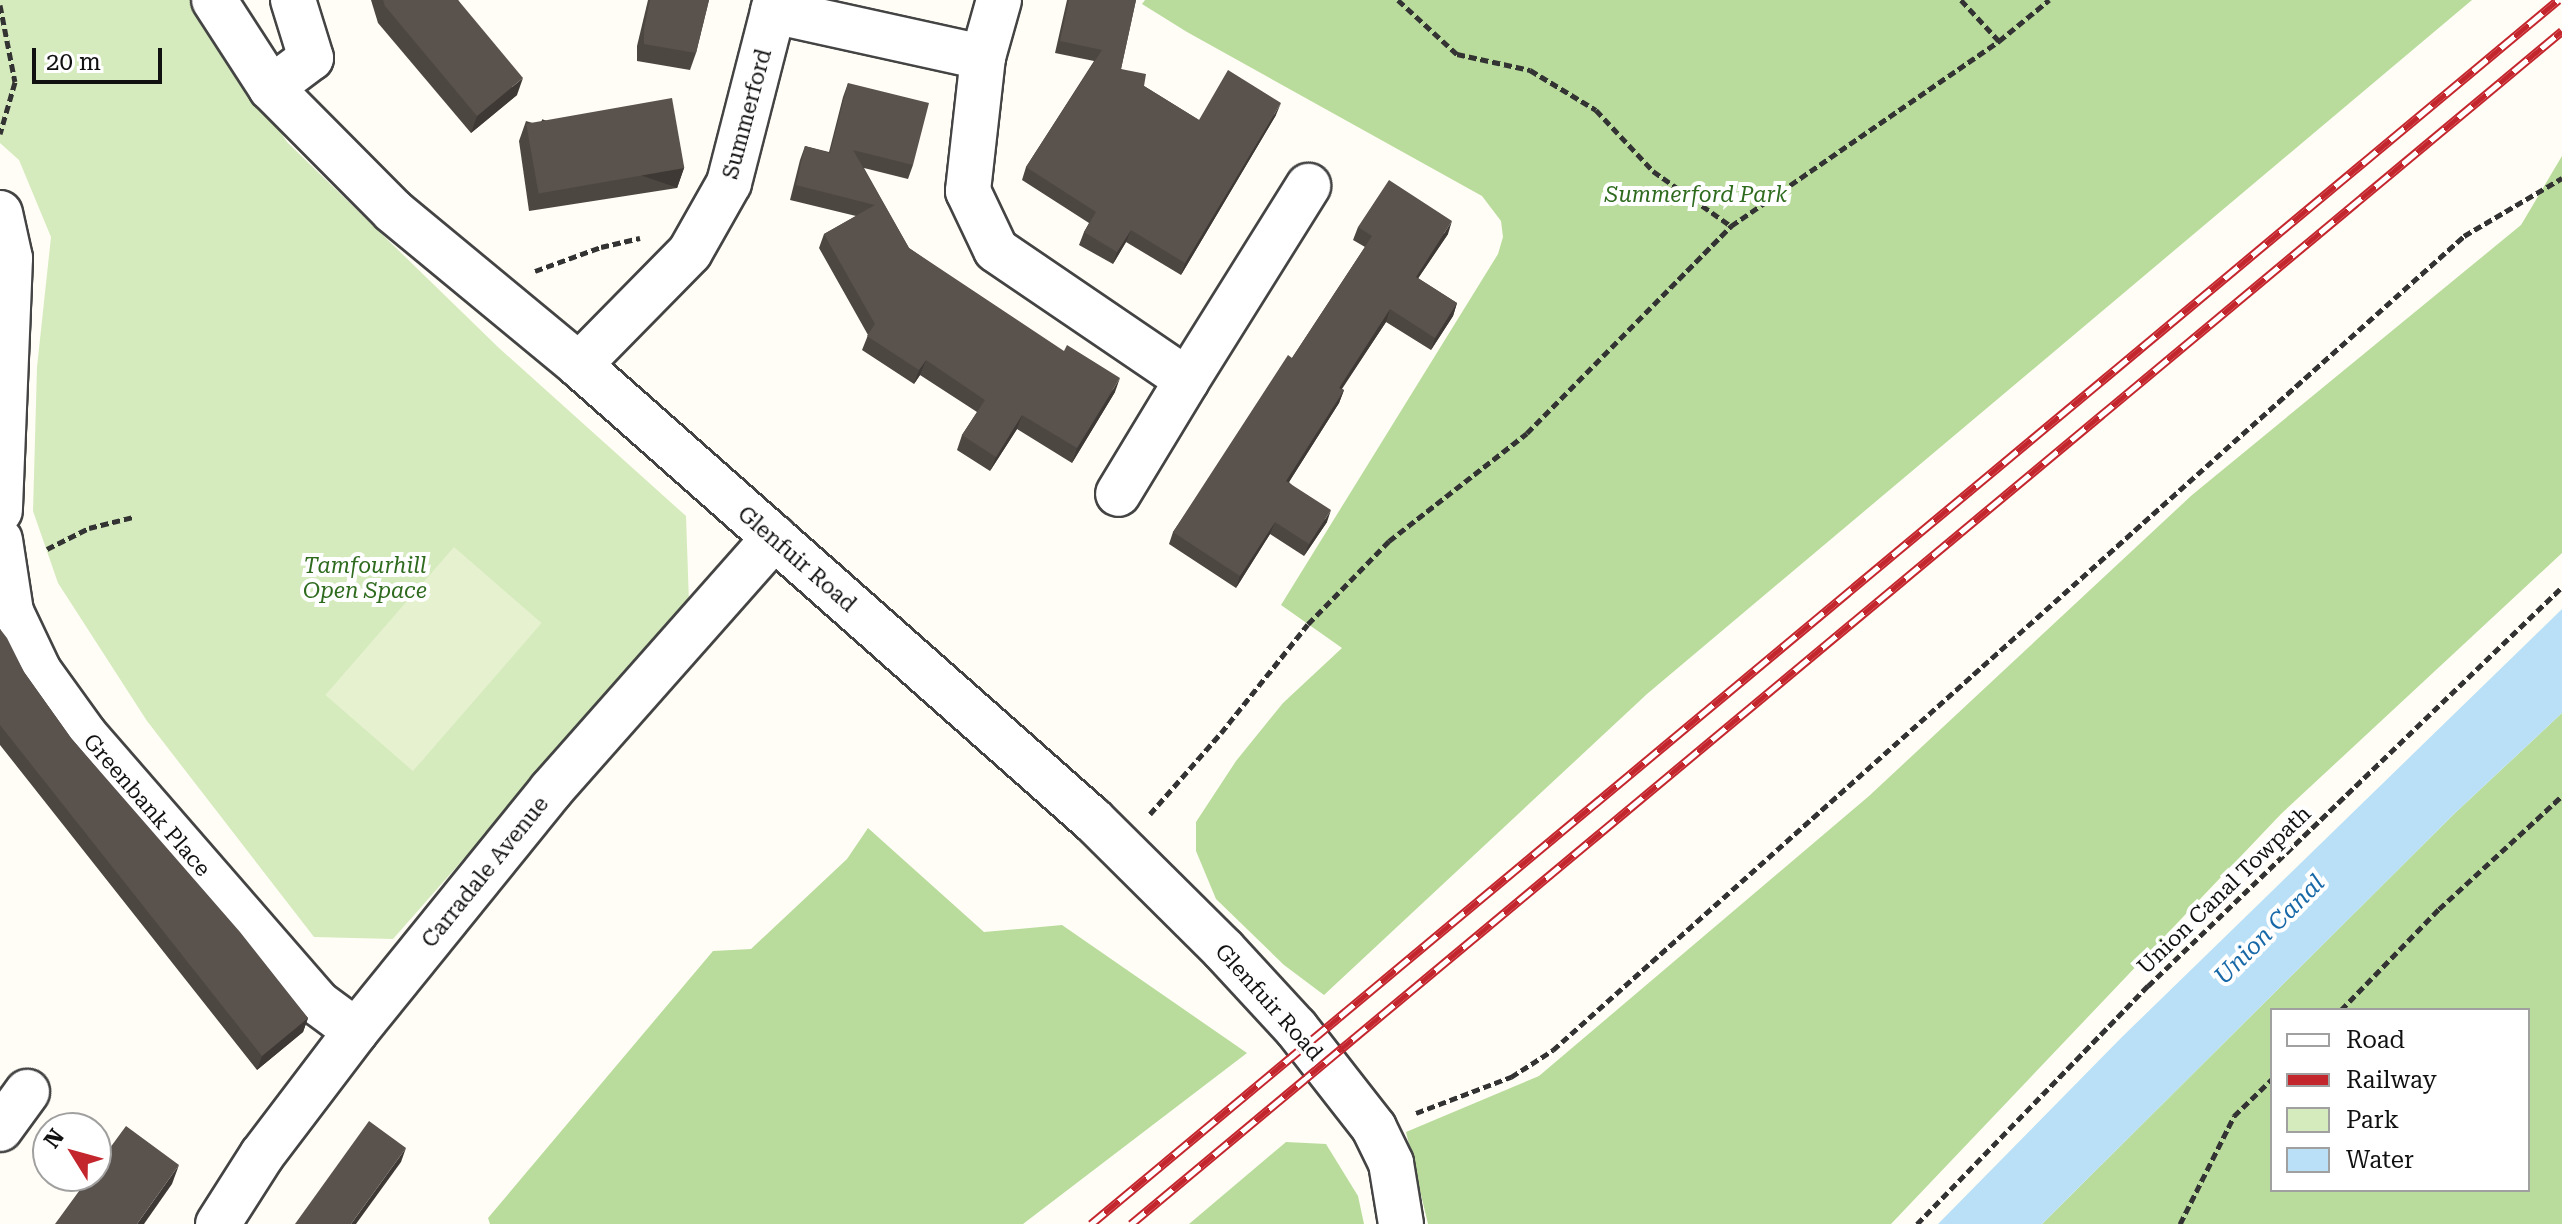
<!DOCTYPE html>
<html>
<head>
<meta charset="utf-8">
<style>
  body { margin:0 }
  #map { position:relative; width:2562px; height:1224px; overflow:hidden; background:#fffdf5; font-family:"Roboto Serif",serif }
  div>[style] { position:absolute }
  .green>* { inset:0; background:#d5ebbd }
  .forest>* { inset:0; background:#b9dc9c }
  .pitch>* { inset:0; background:#e6f2cf; transform-origin:0 0 }
  .water>* { inset:0; background:#b9e0f7 }
  .path>* { height:5px; margin-top:-2.5px; transform-origin:0; background:repeating-linear-gradient(90deg,#333 0 8px,transparent 0 12px) }
  .roads { filter:drop-shadow(2px 0 #444) drop-shadow(-2px 0 #444) drop-shadow(0 2px #444) drop-shadow(0 -2px #444) }
  .street>* { height:44px; margin:-22px; padding:0 22px; transform-origin:22px; border-radius:22px; background:#fff }
  .rail>* { height:9px; margin-top:-4.5px; transform-origin:0; background:repeating-linear-gradient(90deg,#fff 0 18px,#c4262e 0 36px); box-sizing:border-box; border-block:2px solid #c4262e }
  .wall>* { inset:0; background:#4d4742 }
  .shaded-wall>* { inset:0; background:#3f3936; transform-origin:0 0 }
  .building>* { inset:0; background:#5a524d; transform-origin:0 0 }
  span { translate:-50% -50%; white-space:nowrap; text-align:center; line-height:1.15; -webkit-text-stroke:8px #fff; paint-order:stroke }
  .street-label { font-size:22px; color:#111 }
  .park-label { font-size:22px; color:#2f6b1f; font-style:italic }
  .water-label { font-size:24px; color:#1768a6; font-style:italic }
  .legend { position:absolute; left:2270px; top:1008px; width:260px; height:184px; box-sizing:border-box; background:#fff; border:2px solid #a0a0a0; margin:0; padding:10px 14px; list-style:none; font-size:24px; color:#111 }
  .legend li { display:flex; align-items:center; gap:16px; height:40px }
  .legend b { width:40px; border:2px solid #a0a0a0 }
  .north { position:absolute; left:32px; top:1112px; width:80px; height:80px; box-sizing:border-box; background:#fff; border:2px solid #a0a0a0; border-radius:50%; rotate:307deg; font-size:22px; font-weight:700; line-height:32px; text-align:center; color:#111 }
  .north::after { content:''; display:block; margin:auto; width:28px; height:36px; background:#c4262e; clip-path:polygon(50% 0,100% 100%,50% 72%,0 100%) }
  .scale { position:absolute; left:32px; top:48px; width:130px; height:36px; box-sizing:border-box; border:4px solid #111; border-top:0; padding-left:10px; font-size:24px; line-height:28px; white-space:nowrap; color:#111; -webkit-text-stroke:6px #fff; paint-order:stroke }
</style>
</head>
<body>
<div id="map">
  <div class="green">
    <div style="clip-path:polygon(0 0,193px 0,287px 142px,499px 348px,686px 516px,689px 603px,393px 939px,314px 937px,147px 721px,58px 583px,33px 511px,37px 367px,51px 237px,19px 160px,0 143px)"></div>
  </div>
  <div class="forest">
    <div style="clip-path:polygon(1145px 0,2472px 0,1647px 694px,1324px 995px,1284px 965px,1216px 899px,1196px 851px,1196px 822px,1236px 761px,1283px 703px,1342px 648px,1281px 605px,1498px 254px,1503px 237px,1501px 221px,1482px 196px,1187px 32px,1142px 4px)"></div>
    <div style="clip-path:polygon(2562px 156px,2562px 553px,2281px 814px,1891px 1224px,1428px 1224px,1406px 1132px,1539px 1076px,1869px 796px,2192px 495px,2521px 225px)"></div>
    <div style="clip-path:polygon(evenodd,2562px 713px,2562px 1224px,2042px 1224px,2454px 814px,2562px 713px,2272px 1010px,2528px 1010px,2528px 1190px,2272px 1190px,2272px 1010px)"></div>
    <div style="clip-path:polygon(868px 828px,984px 932px,1062px 925px,1247px 1053px,1023px 1224px,490px 1224px,488px 1218px,713px 951px,751px 949px,847px 859px)"></div>
    <div style="clip-path:polygon(1286px 1142px,1326px 1144px,1358px 1196px,1364px 1224px,1189px 1224px)"></div>
  </div>
  <div class="pitch">
    <div style="left:454px;top:547px;width:116px;height:196px;rotate:41deg"></div>
  </div>
  <div class="water">
    <div style="clip-path:polygon(2562px 609px,2562px 713px,2454px 814px,2042px 1224px,1938px 1224px,2122px 1037px)"></div>
  </div>
  <div class="path">
    <div style="left:1398px;top:0;width:80px;rotate:42.5deg"></div>
    <div style="left:1457px;top:54px;width:75px;rotate:12.4deg"></div>
    <div style="left:1530px;top:70px;width:77px;rotate:31.2deg"></div>
    <div style="left:1596px;top:110px;width:83px;rotate:46.9deg"></div>
    <div style="left:1653px;top:171px;width:95px;rotate:35.2deg"></div>
    <div style="left:0;top:5px;width:78px;rotate:79deg"></div>
    <div style="left:15px;top:82px;width:54px;rotate:106.1deg"></div>
    <div style="left:1999px;top:41px;width:65px;rotate:-39.4deg"></div>
    <div style="left:535px;top:271px;width:70px;rotate:-20deg"></div>
    <div style="left:601px;top:247px;width:40px;rotate:-13deg"></div>
    <div style="left:47px;top:549px;width:47px;rotate:-26.6deg"></div>
    <div style="left:89px;top:528px;width:45px;rotate:-14deg"></div>
    <div style="left:1150px;top:814px;width:108px;rotate:-48.8deg"></div>
    <div style="left:1221px;top:733px;width:139px;rotate:-51.4deg"></div>
    <div style="left:1308px;top:624px;width:116px;rotate:-45.7deg"></div>
    <div style="left:1389px;top:541px;width:175px;rotate:-38deg"></div>
    <div style="left:1527px;top:433px;width:291px;rotate:-45.4deg"></div>
    <div style="left:1731px;top:226px;width:326px;rotate:-34.6deg"></div>
    <div style="left:1999px;top:41px;width:56px;rotate:-132.8deg"></div>
    <div style="left:2341px;top:1010px;width:141px;rotate:-45.9deg"></div>
    <div style="left:2439px;top:909px;width:167px;rotate:-42.6deg"></div>
    <div style="left:1416px;top:1113px;width:102px;rotate:-20.8deg"></div>
    <div style="left:1511px;top:1077px;width:50px;rotate:-32.7deg"></div>
    <div style="left:1553px;top:1050px;width:1222px;rotate:-41.78deg"></div>
    <div style="left:2464px;top:236px;width:114px;rotate:-30.6deg"></div>
    <div style="left:1917px;top:1224px;width:332px;rotate:-45.9deg"></div>
    <div style="left:2148px;top:986px;width:575px;rotate:-43.94deg"></div>
    <div style="left:2180px;top:1224px;width:121px;rotate:-63.4deg"></div>
    <div style="left:2234px;top:1116px;width:53px;rotate:-44.2deg"></div>
  </div>
  <div class="roads">
    <div class="street">
      <div style="left:214px;top:0;width:105px;rotate:57.1deg"></div>
      <div style="left:271px;top:88px;width:173px;rotate:45.2deg"></div>
      <div style="left:393px;top:211px;width:241px;rotate:39.6deg"></div>
      <div style="left:579px;top:365px;width:686px;rotate:41.52deg"></div>
      <div style="left:1093px;top:820px;width:183px;rotate:44.8deg"></div>
      <div style="left:1223px;top:949px;width:108px;rotate:47.3deg"></div>
      <div style="left:1296px;top:1028px;width:127px;rotate:52deg"></div>
      <div style="left:1374px;top:1128px;width:39px;rotate:64deg"></div>
      <div style="left:1391px;top:1163px;width:62px;rotate:80.7deg"></div>
      <div style="left:999px;top:0;width:59px;rotate:105.7deg"></div>
      <div style="left:983px;top:57px;width:135px;rotate:96.4deg"></div>
      <div style="left:968px;top:191px;width:65px;rotate:64.6deg"></div>
      <div style="left:996px;top:250px;width:231px;rotate:34.2deg"></div>
      <div style="left:1187px;top:380px;width:133px;rotate:121.2deg"></div>
      <div style="left:773px;top:11px;width:215px;rotate:12.4deg"></div>
      <div style="left:271px;top:88px;width:50px;rotate:-36.9deg"></div>
      <div style="left:311px;top:58px;width:61px;rotate:-107.2deg"></div>
      <div style="left:0;top:213px;width:46px;rotate:77.5deg"></div>
      <div style="left:10px;top:258px;width:253px;rotate:92.3deg"></div>
      <div style="left:579px;top:365px;width:158px;rotate:-45.5deg"></div>
      <div style="left:690px;top:252px;width:79px;rotate:-60.5deg"></div>
      <div style="left:729px;top:183px;width:189px;rotate:-75.6deg"></div>
      <div style="left:1187px;top:380px;width:229px;rotate:-58deg"></div>
      <div style="left:0;top:540px;width:73px;rotate:81.3deg"></div>
      <div style="left:11px;top:612px;width:65px;rotate:64.6deg"></div>
      <div style="left:39px;top:671px;width:79px;rotate:54.3deg"></div>
      <div style="left:85px;top:735px;width:355px;rotate:49deg"></div>
      <div style="left:318px;top:1003px;width:47px;rotate:36.4deg"></div>
      <div style="left:0;top:1129px;width:46px;rotate:-53.9deg"></div>
      <div style="left:218px;top:1224px;width:82px;rotate:-57.5deg"></div>
      <div style="left:262px;top:1155px;width:156px;rotate:-52.8deg"></div>
      <div style="left:356px;top:1031px;width:310px;rotate:-51deg"></div>
      <div style="left:551px;top:790px;width:337px;rotate:-48.5deg"></div>
    </div>
  </div>
  <div class="rail">
    <div style="left:1091px;top:1224px;width:1911px;rotate:-39.84deg"></div>
    <div style="left:1131px;top:1224px;width:1863px;rotate:-39.82deg"></div>
  </div>
  <div class="wall">
    <div style="clip-path:polygon(371px 0,458px 0,517px 95px,471px 133px,378px 23px)"></div>
    <div style="clip-path:polygon(648px 0,709px 0,696px 53px,690px 70px,637px 61px,637px 46px)"></div>
    <div style="clip-path:polygon(1067px 0,1136px 0,1121px 69px,1144px 86px,1199px 120px,1276px 115px,1181px 275px,1126px 242px,1113px 264px,1079px 245px,1084px 232px,1089px 223px,1022px 180px,1026px 167px,1094px 61px,1055px 53px)"></div>
    <div style="clip-path:polygon(848px 83px,913px 165px,908px 179px,864px 168px,909px 248px,1115px 392px,1072px 463px,1017px 429px,990px 471px,957px 450px,962px 435px,977px 412px,920px 375px,914px 384px,862px 350px,868px 335px,819px 248px,824px 234px,856px 216px,790px 200px,800px 160px,805px 146px,829px 152px,843px 97px)"></div>
    <div style="clip-path:polygon(526px 121px,684px 168px,677px 188px,529px 211px,519px 141px)"></div>
    <div style="clip-path:polygon(1358px 227px,1448px 234px,1418px 278px,1457px 303px,1453px 316px,1431px 350px,1386px 322px,1342px 389px,1344px 390px,1339px 403px,1289px 482px,1327px 522px,1304px 556px,1270px 534px,1236px 588px,1169px 544px,1173px 532px,1292px 358px,1365px 247px,1353px 240px)"></div>
    <div style="clip-path:polygon(0 629px,24px 672px,71px 738px,308px 1018px,303px 1032px,257px 1070px,0 745px)"></div>
  </div>
  <div class="shaded-wall">
    <div style="clip-path:polygon(523px 78px,517px 95px,471px 133px,477px 116px)"></div>
    <div style="clip-path:polygon(1281px 103px,1276px 115px,1181px 275px,1185px 263px)"></div>
    <div style="left:684px;top:168px;width:21px;height:150px;rotate:109deg"></div>
    <div style="clip-path:polygon(1452px 221px,1448px 234px,1411px 289px,1416px 277px)"></div>
    <div style="clip-path:polygon(1131px 230px,1126px 242px,1113px 264px,1117px 252px)"></div>
    <div style="clip-path:polygon(1457px 303px,1453px 316px,1431px 350px,1435px 338px)"></div>
    <div style="clip-path:polygon(1390px 309px,1386px 322px,1334px 400px,1339px 388px)"></div>
    <div style="clip-path:polygon(926px 360px,920px 375px,914px 384px,919px 370px)"></div>
    <div style="clip-path:polygon(1120px 378px,1115px 392px,1072px 463px,1077px 448px)"></div>
    <div style="clip-path:polygon(1344px 390px,1339px 403px,1282px 493px,1286px 481px)"></div>
    <div style="clip-path:polygon(1022px 415px,1017px 429px,990px 471px,996px 457px)"></div>
    <div style="clip-path:polygon(1331px 510px,1327px 522px,1304px 556px,1309px 544px)"></div>
    <div style="clip-path:polygon(1275px 522px,1270px 534px,1236px 588px,1240px 576px)"></div>
    <div style="clip-path:polygon(308px 1018px,303px 1032px,257px 1070px,262px 1056px)"></div>
    <div style="clip-path:polygon(406px 1148px,401px 1162px,356px 1224px,351px 1224px)"></div>
    <div style="clip-path:polygon(179px 1165px,172px 1184px,144px 1224px,137px 1224px)"></div>
  </div>
  <div class="building">
    <div style="clip-path:polygon(383px 0,458px 0,523px 78px,477px 116px,385px 6px)"></div>
    <div style="clip-path:polygon(650px 0,709px 0,696px 53px,644px 44px,644px 29px)"></div>
    <div style="clip-path:polygon(1069px 0,1136px 0,1121px 69px,1146px 74px,1144px 86px,1199px 120px,1228px 70px,1281px 103px,1185px 263px,1131px 230px,1117px 252px,1084px 232px,1096px 212px,1026px 167px,1102px 50px,1060px 41px)"></div>
    <div style="clip-path:polygon(848px 83px,929px 103px,913px 165px,853px 150px,909px 248px,1064px 351px,1067px 345px,1120px 378px,1077px 448px,1022px 415px,996px 457px,962px 435px,985px 400px,926px 360px,919px 370px,867px 336px,875px 324px,824px 234px,875px 205px,796px 185px,805px 146px,830px 153px)"></div>
    <div style="left:672px;top:98px;width:71px;height:148px;rotate:80deg"></div>
    <div style="clip-path:polygon(1389px 180px,1452px 221px,1416px 277px,1457px 303px,1435px 338px,1390px 309px,1339px 388px,1344px 390px,1286px 481px,1331px 510px,1309px 544px,1275px 522px,1240px 576px,1173px 532px,1288px 355px,1292px 358px,1372px 236px,1358px 227px)"></div>
    <div style="clip-path:polygon(0 629px,7px 638px,24px 672px,71px 738px,240px 932px,308px 1018px,262px 1056px,0 725px)"></div>
    <div style="clip-path:polygon(369px 1121px,406px 1148px,351px 1224px,295px 1224px)"></div>
    <div style="clip-path:polygon(126px 1126px,179px 1165px,137px 1224px,55px 1224px,90px 1176px,96px 1176px,96px 1167px)"></div>
  </div>
  <div class="street-label">
    <span style="left:747px;top:114px;rotate:-75deg">Summerford</span>
    <span style="left:797px;top:559px;rotate:41deg">Glenfuir Road</span>
    <span style="left:147px;top:805px;rotate:49deg">Greenbank Place</span>
    <span style="left:485px;top:872px;rotate:-51deg">Carradale Avenue</span>
    <span style="left:2224px;top:890px;rotate:-44deg">Union Canal Towpath</span>
    <span style="left:1269px;top:1002px;rotate:48deg">Glenfuir Road</span>
  </div>
  <div class="park-label">
    <span style="left:1696px;top:195px">Summerford Park</span>
    <span style="left:365px;top:578px">Tamfourhill<br>Open Space</span>
  </div>
  <div class="water-label">
    <span style="left:2270px;top:930px;rotate:-45deg">Union Canal</span>
  </div>
  <ul class="legend">
  <li><b style="height:10px;background:#fff"></b>Road</li>
  <li><b style="height:10px;background:#c4262e"></b>Railway</li>
  <li><b style="height:22px;background:#d5ebbd"></b>Park</li>
  <li><b style="height:22px;background:#b9e0f7"></b>Water</li>
  </ul>
  <div class="north">N</div>
  <div class="scale">20 m</div>
</div>
</body>
</html>
